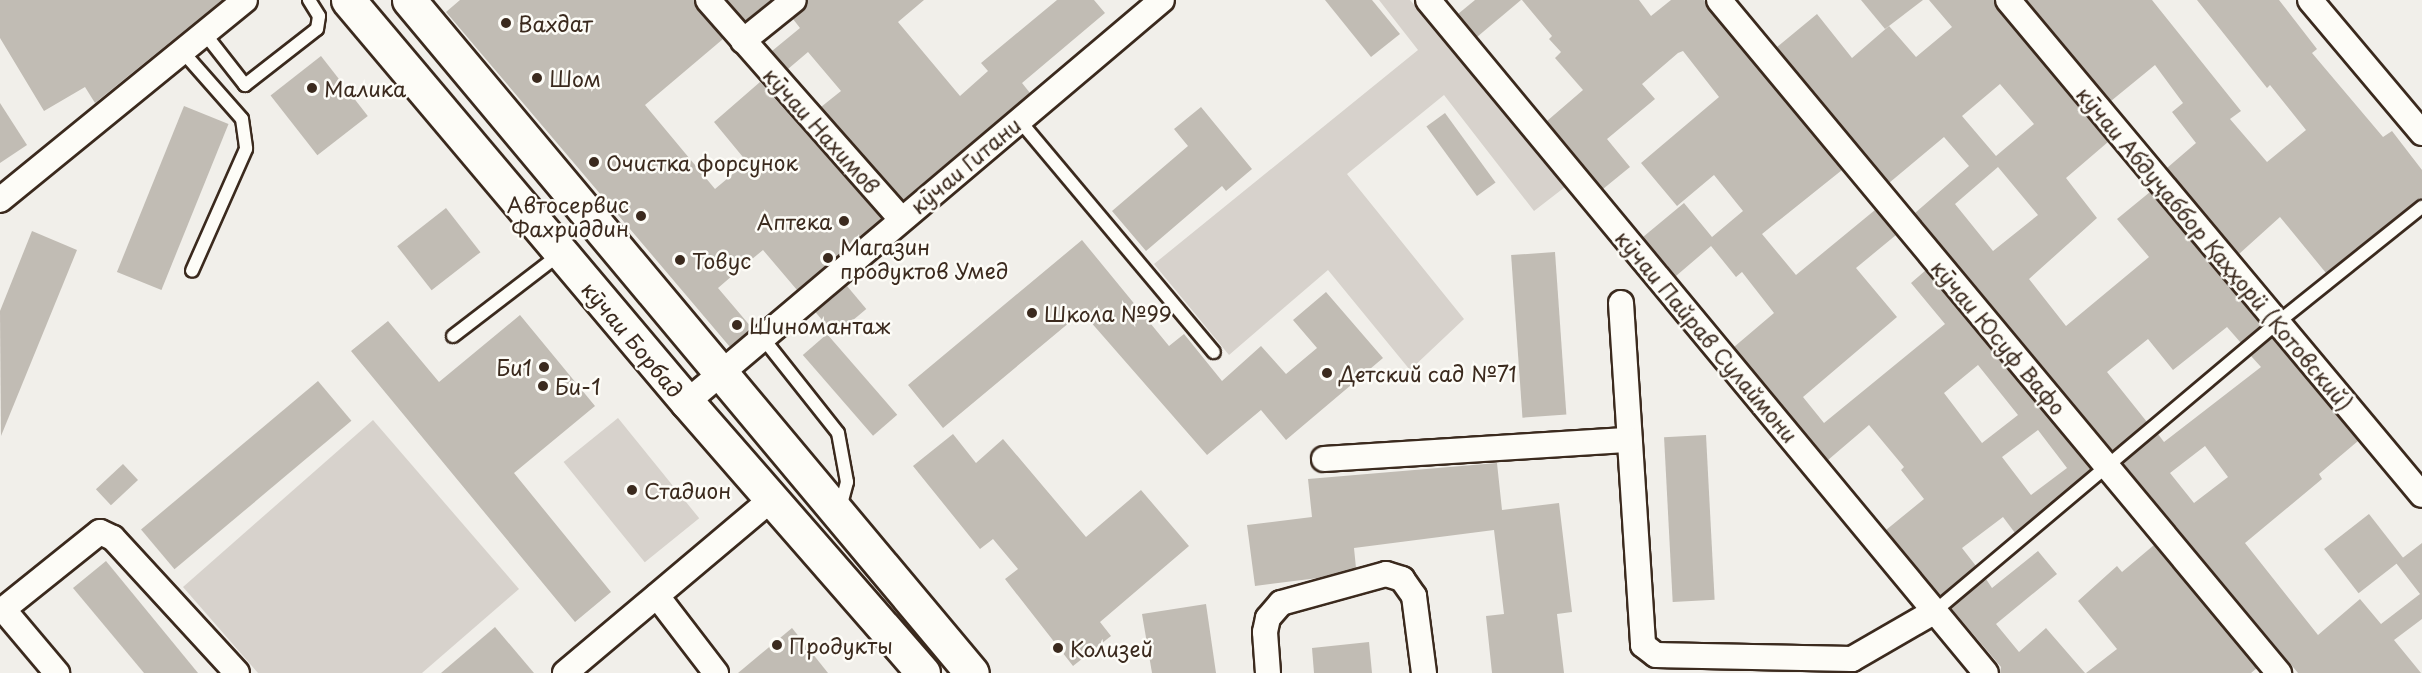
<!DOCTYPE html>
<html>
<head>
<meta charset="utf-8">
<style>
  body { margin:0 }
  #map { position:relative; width:2422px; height:673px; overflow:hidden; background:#f1efea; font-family:"Playpen Sans",sans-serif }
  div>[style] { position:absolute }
  .green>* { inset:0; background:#d7d2cc; transform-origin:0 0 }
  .building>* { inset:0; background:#c1bcb4; transform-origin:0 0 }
  .roads { filter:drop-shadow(2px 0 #3b2a1e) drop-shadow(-2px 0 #3b2a1e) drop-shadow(0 2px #3b2a1e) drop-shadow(0 -2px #3b2a1e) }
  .service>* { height:12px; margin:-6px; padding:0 6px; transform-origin:6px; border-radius:6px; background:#fdfcf7 }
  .minor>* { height:24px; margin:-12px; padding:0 12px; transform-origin:12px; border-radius:12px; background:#fdfcf7 }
  .secondary>* { height:33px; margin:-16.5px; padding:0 16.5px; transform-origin:16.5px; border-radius:16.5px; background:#fdfcf7 }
  .dots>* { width:16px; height:16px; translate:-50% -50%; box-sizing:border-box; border:3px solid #fdfcf7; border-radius:50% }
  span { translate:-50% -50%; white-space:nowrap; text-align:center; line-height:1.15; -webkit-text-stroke:5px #fdfcf7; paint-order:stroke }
  .poi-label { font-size:21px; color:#3b2a1e }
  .left { translate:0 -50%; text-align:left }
  .right { translate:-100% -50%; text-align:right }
  .street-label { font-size:21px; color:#3b2a1e }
</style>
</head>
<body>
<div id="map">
  <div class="green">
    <div style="clip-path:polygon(1379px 0,1410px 0,1565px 187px,1534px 211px,1444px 95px,1347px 174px,1464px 319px,1410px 370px,1328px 270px,1229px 355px,1154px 264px,1418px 50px)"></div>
    <div style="left:618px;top:418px;width:129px;height:70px;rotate:51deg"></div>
    <div style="clip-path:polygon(373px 420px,519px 589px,422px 673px,258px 673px,183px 587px)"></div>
  </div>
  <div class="building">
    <div style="clip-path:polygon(0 0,222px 0,95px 103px,85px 87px,44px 111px,0 38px)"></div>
    <div style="clip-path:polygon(460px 0,694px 0,697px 9px,723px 39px,645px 105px,715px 189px,747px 162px,714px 122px,760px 82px,882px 219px,797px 290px,763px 250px,740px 269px,718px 288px,752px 328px,730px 347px,446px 12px)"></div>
    <div style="clip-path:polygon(727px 0,771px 0,745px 21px)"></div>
    <div style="clip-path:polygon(808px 0,924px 0,898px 22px,960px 96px,988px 71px,981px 63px,1057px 0,1094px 0,1105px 13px,1022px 83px,1030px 93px,903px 200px,821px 107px,841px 91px,808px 52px,788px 69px,772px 51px,800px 28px,793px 19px)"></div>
    <div style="clip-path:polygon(1325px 0,1372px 0,1400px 34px,1371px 57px)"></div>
    <div style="clip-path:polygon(1475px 0,1521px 0,1477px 37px,1458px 14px)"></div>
    <div style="clip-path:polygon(evenodd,1522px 0,1639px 0,1651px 16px,1671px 0,1704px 0,1842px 170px,1762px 234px,1796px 275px,1875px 210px,1896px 235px,1856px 268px,1897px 317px,1803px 397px,1824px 423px,1945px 324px,1911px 283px,1926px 270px,2091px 469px,2015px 533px,2003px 517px,1962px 548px,1976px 566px,1940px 596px,1886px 530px,1924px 499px,1901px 470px,1904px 467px,1869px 425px,1828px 460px,1734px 347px,1774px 313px,1742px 272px,1736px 277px,1711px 246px,1676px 276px,1643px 237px,1684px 203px,1712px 237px,1743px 211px,1714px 175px,1677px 206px,1641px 163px,1719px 97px,1683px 51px,1678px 53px,1642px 84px,1655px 99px,1607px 139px,1630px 167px,1603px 189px,1547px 121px,1583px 90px,1555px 58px,1561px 52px,1549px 39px,1552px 36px,1522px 0,1978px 365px,2018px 415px,1982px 443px,1944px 393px,1978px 365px,1522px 0,2038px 430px,2067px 468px,2031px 495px,2002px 457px,2038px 430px)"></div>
    <div style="clip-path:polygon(1861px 0,1923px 0,1885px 29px)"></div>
    <div style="clip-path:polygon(evenodd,1929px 0,1994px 0,1997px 9px,2108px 142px,2066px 178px,2097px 218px,2029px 279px,2066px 326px,2149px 257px,2117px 219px,2150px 192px,2261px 325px,2241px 343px,2227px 327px,2173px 370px,2148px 339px,2107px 372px,2147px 422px,2113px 451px,1915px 213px,1969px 166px,1944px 137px,1889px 183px,1777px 47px,1817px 14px,1852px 58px,1889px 26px,1916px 57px,1952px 27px,1929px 0,2000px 84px,2034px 124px,1996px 156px,1962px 116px,2000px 84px,1929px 0,1998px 167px,2038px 215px,1993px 251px,1955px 204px,1998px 167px)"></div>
    <div style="clip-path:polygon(2027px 0,2152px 0,2241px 111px,2230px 119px,2267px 162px,2306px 130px,2270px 85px,2267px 88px,2197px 0,2279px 0,2317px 49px,2312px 53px,2383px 137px,2392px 131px,2422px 170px,2422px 199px,2326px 273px,2280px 217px,2239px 254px,2167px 168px,2196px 143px,2172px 112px,2183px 103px,2155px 65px,2111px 101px)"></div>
    <div style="left:321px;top:56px;width:76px;height:64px;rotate:52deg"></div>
    <div style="clip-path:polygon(0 103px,27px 145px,0 163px)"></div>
    <div style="left:184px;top:106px;width:48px;height:179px;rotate:22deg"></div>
    <div style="clip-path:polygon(1201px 107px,1252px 169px,1226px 191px,1222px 186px,1146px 251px,1112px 211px,1188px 146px,1174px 129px)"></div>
    <div style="left:1445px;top:113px;width:86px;height:23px;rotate:54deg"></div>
    <div style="left:446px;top:208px;width:56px;height:62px;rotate:52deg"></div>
    <div style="clip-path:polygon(32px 231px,77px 250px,1px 436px,0 311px)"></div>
    <div style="clip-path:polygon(1082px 240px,1169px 346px,1184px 334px,1222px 381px,1261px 346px,1286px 374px,1317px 348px,1293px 320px,1326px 292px,1383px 358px,1286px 440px,1261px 410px,1207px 455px,1082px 312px,943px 428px,908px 385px)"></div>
    <div style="left:1555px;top:252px;width:163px;height:44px;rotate:86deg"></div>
    <div style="left:847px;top:286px;width:30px;height:41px;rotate:50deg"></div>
    <div style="clip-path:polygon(520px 315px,595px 406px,514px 473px,611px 592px,575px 622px,351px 351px,388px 321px,439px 382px)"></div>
    <div style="left:827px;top:334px;width:107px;height:32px;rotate:49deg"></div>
    <div style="clip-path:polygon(evenodd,2272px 338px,2358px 441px,2319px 474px,2322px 479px,2245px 543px,2318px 635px,2360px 599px,2381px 624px,2420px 594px,2396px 563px,2422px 543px,2422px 619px,2394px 640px,2421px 673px,2298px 673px,2123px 463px,2158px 434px,2164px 442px,2261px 367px,2251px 356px,2272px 338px,2205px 446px,2228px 477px,2194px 503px,2170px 473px,2205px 446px)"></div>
    <div style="left:318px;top:381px;width:52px;height:231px;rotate:50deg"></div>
    <div style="clip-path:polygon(953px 434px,976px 463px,1003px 439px,1086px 537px,1141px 490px,1189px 546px,1100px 622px,1111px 636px,1073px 666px,1005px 579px,1018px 569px,993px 539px,980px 549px,913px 466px)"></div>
    <div style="left:1706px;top:435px;width:165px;height:42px;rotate:87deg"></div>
    <div style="clip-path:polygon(1497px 463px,1502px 510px,1559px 503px,1572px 612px,1557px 614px,1564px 673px,1492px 673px,1486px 616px,1504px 614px,1494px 530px,1354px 548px,1356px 568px,1318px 578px,1255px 586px,1247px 525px,1312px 517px,1308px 479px)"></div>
    <div style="left:123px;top:464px;width:22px;height:37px;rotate:47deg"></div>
    <div style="left:2369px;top:514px;width:56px;height:57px;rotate:52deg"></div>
    <div style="clip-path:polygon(2154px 545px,2257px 668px,2251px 673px,2086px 673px,2117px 649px,2078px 601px,2117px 566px,2122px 572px)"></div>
    <div style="clip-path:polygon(2038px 551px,2057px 574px,1996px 624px,2019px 652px,2046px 628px,2085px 673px,2000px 673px,2001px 667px,1951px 608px,1986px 579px,1992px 588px)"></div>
    <div style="clip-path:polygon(106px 561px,198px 673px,144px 673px,73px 588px)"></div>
    <div style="clip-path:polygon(1206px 604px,1216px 673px,1152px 673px,1142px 614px)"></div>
    <div style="clip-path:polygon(495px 627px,534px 673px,441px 673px)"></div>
    <div style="clip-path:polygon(792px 628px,828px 673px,738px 673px)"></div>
    <div style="clip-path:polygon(1369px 642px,1372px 673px,1314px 673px,1312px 648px)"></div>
  </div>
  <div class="roads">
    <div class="service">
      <div style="left:205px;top:34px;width:65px;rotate:51.9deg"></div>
      <div style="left:245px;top:85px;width:91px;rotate:-37.9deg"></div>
      <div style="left:317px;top:29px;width:13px;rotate:-81deg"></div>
      <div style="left:319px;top:16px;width:19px;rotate:-122deg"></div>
      <div style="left:183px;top:52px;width:89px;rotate:48.6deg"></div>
      <div style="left:242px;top:119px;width:30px;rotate:82deg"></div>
      <div style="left:246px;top:149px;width:133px;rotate:113.9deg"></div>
      <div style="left:1019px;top:120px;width:303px;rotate:50deg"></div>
      <div style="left:453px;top:336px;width:135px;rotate:-37.5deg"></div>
      <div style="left:762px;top:337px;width:122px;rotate:51.6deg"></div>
      <div style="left:838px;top:433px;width:50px;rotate:79.6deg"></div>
      <div style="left:847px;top:482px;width:28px;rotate:105deg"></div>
      <div style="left:1935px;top:611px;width:447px;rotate:-40.1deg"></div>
      <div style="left:2277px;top:323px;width:186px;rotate:-38.7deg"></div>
    </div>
    <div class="minor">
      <div style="left:708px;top:0;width:292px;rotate:48.6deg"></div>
      <div style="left:1428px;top:0;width:874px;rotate:50.34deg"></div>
      <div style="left:1719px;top:0;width:876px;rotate:50.24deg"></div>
      <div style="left:2008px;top:0;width:645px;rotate:50.09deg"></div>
      <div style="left:2310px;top:0;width:174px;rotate:49.9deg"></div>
      <div style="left:743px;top:41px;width:65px;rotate:-38.8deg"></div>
      <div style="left:0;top:200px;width:316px;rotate:-39.2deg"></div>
      <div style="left:1621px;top:303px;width:343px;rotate:86.3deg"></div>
      <div style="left:1643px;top:645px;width:16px;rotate:38deg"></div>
      <div style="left:1656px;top:655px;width:196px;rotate:1.2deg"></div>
      <div style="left:1852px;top:659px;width:96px;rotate:-30deg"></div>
      <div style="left:687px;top:402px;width:622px;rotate:-40.24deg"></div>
      <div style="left:1324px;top:459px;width:306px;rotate:-3.6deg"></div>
      <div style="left:657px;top:596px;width:97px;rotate:52.5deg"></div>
      <div style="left:3px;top:609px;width:84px;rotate:49.8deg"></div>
      <div style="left:0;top:612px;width:128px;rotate:-38.7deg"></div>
      <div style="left:100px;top:532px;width:14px;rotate:25deg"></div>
      <div style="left:113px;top:538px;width:183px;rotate:47.4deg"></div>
      <div style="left:565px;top:673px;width:272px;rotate:-40.1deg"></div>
      <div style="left:1268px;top:673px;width:41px;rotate:-94.2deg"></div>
      <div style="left:1265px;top:632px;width:14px;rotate:-78deg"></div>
      <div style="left:1268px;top:618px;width:20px;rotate:-49deg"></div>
      <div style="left:1281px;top:603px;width:109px;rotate:-15.4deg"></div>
      <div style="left:1386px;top:574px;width:17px;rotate:17deg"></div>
      <div style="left:1402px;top:579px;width:21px;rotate:55deg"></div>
      <div style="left:1414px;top:596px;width:78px;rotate:82.6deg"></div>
    </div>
    <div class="secondary">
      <div style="left:348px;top:0;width:526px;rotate:49.86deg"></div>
      <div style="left:687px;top:402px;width:359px;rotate:48.9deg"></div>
      <div style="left:409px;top:0;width:877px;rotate:50.09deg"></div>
    </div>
  </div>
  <div class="dots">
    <div style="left:506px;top:23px;background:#3b2a1e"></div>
    <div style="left:537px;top:78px;background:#3b2a1e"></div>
    <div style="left:312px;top:88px;background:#3b2a1e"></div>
    <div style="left:594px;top:162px;background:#3b2a1e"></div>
    <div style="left:641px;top:216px;background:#3b2a1e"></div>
    <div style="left:844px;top:221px;background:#3b2a1e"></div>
    <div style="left:828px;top:258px;background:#3b2a1e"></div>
    <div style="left:680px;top:260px;background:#3b2a1e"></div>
    <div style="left:1032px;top:313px;background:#3b2a1e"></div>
    <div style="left:737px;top:325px;background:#3b2a1e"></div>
    <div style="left:544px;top:367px;background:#3b2a1e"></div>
    <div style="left:1327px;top:373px;background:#3b2a1e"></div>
    <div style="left:543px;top:386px;background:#3b2a1e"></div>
    <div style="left:632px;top:490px;background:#3b2a1e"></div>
    <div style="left:777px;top:645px;background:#3b2a1e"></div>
    <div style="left:1058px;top:648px;background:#3b2a1e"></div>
  </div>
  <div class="poi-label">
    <span class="left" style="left:518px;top:23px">Вахдат</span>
    <span class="left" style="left:549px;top:78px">Шом</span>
    <span class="left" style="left:324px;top:88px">Малика</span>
    <span class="left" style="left:606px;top:162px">Очистка форсунок</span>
    <span class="right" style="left:629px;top:216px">Автосервис<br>Фахриддин</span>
    <span class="right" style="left:832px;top:221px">Аптека</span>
    <span class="left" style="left:840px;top:258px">Магазин<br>продуктов Умед</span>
    <span class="left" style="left:692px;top:260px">Товус</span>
    <span class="left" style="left:1044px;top:313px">Школа №99</span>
    <span class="left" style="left:749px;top:325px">Шиномантаж</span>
    <span class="right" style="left:532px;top:367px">Би1</span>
    <span class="left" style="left:1339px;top:373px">Детский сад №71</span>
    <span class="left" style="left:555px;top:386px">Би-1</span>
    <span class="left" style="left:644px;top:490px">Стадион</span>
    <span class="left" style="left:789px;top:645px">Продукты</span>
    <span class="left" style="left:1070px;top:648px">Колизей</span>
  </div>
  <div class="street-label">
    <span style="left:822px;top:130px;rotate:48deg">кӯчаи Нахимов</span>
    <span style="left:965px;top:165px;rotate:-40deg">кӯчаи Гитани</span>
    <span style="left:2215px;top:248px;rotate:50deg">кӯчаи Абдуҷаббор Қаҳҳорӣ (Котовский)</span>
    <span style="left:1707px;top:336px;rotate:50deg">кӯчаи Пайрав Сулаймони</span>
    <span style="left:1999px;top:337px;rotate:50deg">кӯчаи Юсуф Вафо</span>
    <span style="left:633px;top:339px;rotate:50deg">кӯчаи Борбад</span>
  </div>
</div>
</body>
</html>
